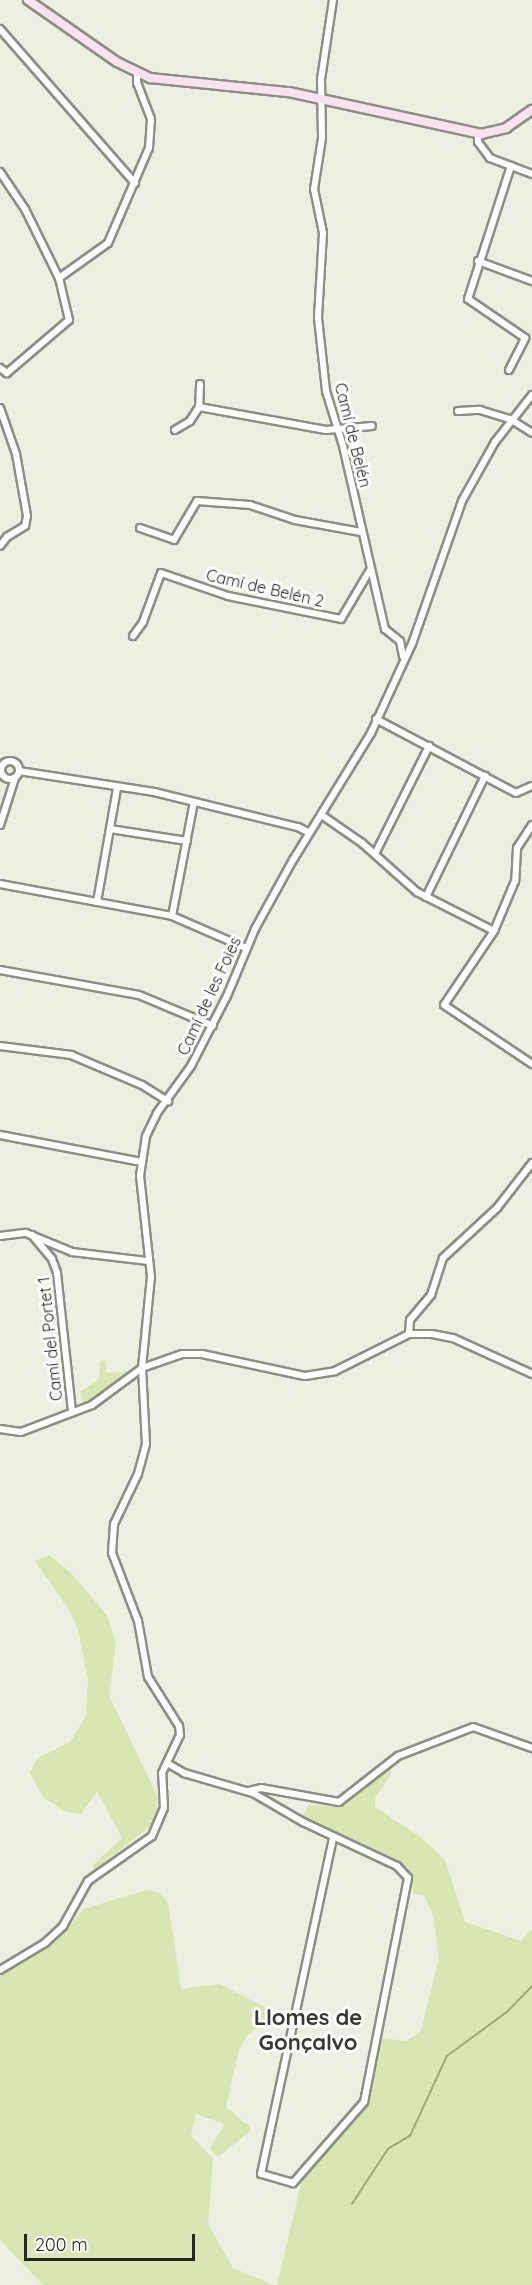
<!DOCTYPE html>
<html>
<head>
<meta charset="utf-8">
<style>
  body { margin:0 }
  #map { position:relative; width:532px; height:2285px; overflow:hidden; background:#ecefe2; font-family:Quicksand,sans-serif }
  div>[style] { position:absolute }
  .green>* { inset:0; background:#d9e5b2 }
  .stream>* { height:1.5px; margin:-0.75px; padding:0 0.75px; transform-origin:0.75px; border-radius:0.75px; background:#9faa77 }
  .roads { filter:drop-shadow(2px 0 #8c8f83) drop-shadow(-2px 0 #8c8f83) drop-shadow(0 2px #8c8f83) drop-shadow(0 -2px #8c8f83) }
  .street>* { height:6px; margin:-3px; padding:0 3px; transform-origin:3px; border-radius:3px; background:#fff }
  .street>.ring { margin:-3px; padding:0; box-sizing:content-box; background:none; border:6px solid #fff; border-radius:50% }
  .secondary>* { height:8px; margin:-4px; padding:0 4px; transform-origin:4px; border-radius:4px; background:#fce1f0 }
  span { translate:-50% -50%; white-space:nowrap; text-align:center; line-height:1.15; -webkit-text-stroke:6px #fff; paint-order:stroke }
  .street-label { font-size:16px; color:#262722 }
  .district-label { font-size:22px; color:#37392f; font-weight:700 }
  .scale { position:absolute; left:24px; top:2234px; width:171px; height:27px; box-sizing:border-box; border:3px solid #262722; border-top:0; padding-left:8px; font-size:18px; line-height:21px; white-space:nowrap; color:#262722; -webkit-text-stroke:4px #fff; paint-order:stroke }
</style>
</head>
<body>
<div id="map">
  <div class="green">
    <div style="clip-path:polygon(105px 1360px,107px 1373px,133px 1371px,84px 1406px,80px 1392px,99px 1379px,100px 1361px)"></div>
    <div style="clip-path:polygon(49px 1555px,70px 1572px,107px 1615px,116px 1644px,109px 1696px,157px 1795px,157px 1816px,151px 1826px,95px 1869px,92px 1866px,122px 1838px,97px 1791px,81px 1814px,64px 1811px,43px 1797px,30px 1773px,37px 1759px,70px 1742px,86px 1716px,88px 1680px,78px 1629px,68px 1608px,35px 1561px)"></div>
    <div style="clip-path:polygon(391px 1765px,391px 1774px,375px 1798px,375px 1807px,422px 1838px,445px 1860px,465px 1922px,521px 1941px,532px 1929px,532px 2285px,277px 2285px,303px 2175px,364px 2110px,381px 2038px,406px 2041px,421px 2031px,439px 1959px,433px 1914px,424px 1896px,413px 1894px,411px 1873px,393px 1860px,302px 1817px,309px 1805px,339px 1807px)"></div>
    <div style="clip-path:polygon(147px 1890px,158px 1892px,168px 1902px,181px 1989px,220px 1984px,276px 2013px,247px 2036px,239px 2049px,226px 2107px,251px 2128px,248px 2133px,218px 2157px,210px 2148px,225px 2124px,196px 2114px,191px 2136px,213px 2159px,208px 2224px,233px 2268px,274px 2285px,43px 2285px,0 2240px,0 1976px,55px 1943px,84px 1909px)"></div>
  </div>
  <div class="stream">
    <div style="left:352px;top:2204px;width:66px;rotate:-56.8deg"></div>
    <div style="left:388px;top:2149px;width:26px;rotate:-31deg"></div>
    <div style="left:410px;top:2136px;width:88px;rotate:-65.2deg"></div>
    <div style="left:447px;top:2056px;width:74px;rotate:-36.3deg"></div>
    <div style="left:507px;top:2012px;width:36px;rotate:-46deg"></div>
  </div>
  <div class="roads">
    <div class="street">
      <div style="left:333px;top:0;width:80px;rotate:98.6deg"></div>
      <div style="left:321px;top:79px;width:59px;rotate:89deg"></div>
      <div style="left:322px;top:138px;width:52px;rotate:98.9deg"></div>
      <div style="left:314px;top:189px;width:45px;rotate:78.4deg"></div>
      <div style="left:323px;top:233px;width:85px;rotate:93.4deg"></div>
      <div style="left:318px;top:318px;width:73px;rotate:83.7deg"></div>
      <div style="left:326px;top:391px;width:58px;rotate:72.8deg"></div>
      <div style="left:343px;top:446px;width:188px;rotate:77.1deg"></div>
      <div style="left:385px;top:629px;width:19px;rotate:39deg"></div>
      <div style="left:400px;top:641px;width:16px;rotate:79deg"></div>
      <div style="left:0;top:29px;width:205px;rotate:48.8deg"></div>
      <div style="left:478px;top:133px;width:9px;rotate:90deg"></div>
      <div style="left:478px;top:142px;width:20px;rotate:53deg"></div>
      <div style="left:490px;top:158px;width:45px;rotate:20.9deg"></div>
      <div style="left:0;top:172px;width:45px;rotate:56deg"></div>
      <div style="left:25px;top:209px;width:77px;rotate:63.8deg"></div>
      <div style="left:59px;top:278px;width:43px;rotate:76.6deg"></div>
      <div style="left:69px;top:320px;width:82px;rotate:139.5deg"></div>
      <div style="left:7px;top:373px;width:9px;rotate:-144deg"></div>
      <div style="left:478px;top:261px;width:58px;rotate:20.3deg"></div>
      <div style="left:59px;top:278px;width:60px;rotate:-35.5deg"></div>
      <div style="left:108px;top:243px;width:103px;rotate:-66.7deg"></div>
      <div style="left:149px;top:148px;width:29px;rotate:-86deg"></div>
      <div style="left:151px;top:119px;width:39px;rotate:-111deg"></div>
      <div style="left:137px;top:83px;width:10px;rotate:-90deg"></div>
      <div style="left:509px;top:370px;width:36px;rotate:-63deg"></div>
      <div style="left:525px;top:338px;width:69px;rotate:-145.6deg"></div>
      <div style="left:468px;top:299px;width:140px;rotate:-72.1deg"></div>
      <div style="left:200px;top:384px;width:23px;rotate:92deg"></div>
      <div style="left:199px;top:407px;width:129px;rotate:10.3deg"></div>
      <div style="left:326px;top:430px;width:46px;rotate:-5deg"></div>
      <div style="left:0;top:408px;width:49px;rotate:70.8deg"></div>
      <div style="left:16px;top:454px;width:63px;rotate:79.9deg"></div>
      <div style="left:27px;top:516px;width:10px;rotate:101deg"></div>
      <div style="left:25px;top:526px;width:21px;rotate:149deg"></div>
      <div style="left:7px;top:537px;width:11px;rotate:128deg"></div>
      <div style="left:458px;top:411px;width:22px;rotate:-3deg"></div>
      <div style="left:480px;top:410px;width:31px;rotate:17deg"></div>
      <div style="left:510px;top:419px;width:26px;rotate:32deg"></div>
      <div style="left:175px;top:430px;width:17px;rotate:-31deg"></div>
      <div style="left:190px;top:421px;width:17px;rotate:-57deg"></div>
      <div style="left:140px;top:528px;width:36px;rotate:19deg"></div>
      <div style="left:174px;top:540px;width:45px;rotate:-59.5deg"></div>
      <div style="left:197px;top:501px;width:53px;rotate:4.3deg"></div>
      <div style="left:250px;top:505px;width:47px;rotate:18.4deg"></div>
      <div style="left:295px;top:520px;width:67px;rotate:10.3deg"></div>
      <div style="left:133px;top:636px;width:17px;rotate:-54deg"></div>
      <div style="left:143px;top:622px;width:52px;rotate:-69.8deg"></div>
      <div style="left:161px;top:573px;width:71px;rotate:18.9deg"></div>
      <div style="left:228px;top:596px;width:115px;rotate:11.5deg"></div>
      <div style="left:341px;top:619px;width:57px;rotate:-59.4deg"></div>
      <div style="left:376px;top:719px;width:158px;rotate:27.9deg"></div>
      <div style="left:516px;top:793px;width:17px;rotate:-24deg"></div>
      <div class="ring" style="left:1px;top:761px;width:12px;height:12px"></div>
      <div style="left:19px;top:771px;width:137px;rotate:8.8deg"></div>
      <div style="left:154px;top:792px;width:148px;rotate:13.7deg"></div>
      <div style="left:298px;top:827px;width:11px;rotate:27deg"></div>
      <div style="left:323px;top:816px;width:47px;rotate:34.7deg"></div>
      <div style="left:362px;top:843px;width:74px;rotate:41.7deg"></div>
      <div style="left:417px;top:892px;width:86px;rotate:26.9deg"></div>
      <div style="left:0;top:825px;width:49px;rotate:-72.3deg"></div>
      <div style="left:532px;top:825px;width:27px;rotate:123deg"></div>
      <div style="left:517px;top:848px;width:33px;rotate:93deg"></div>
      <div style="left:515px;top:881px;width:54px;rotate:112.8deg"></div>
      <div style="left:494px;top:931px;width:89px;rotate:124deg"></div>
      <div style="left:444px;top:1005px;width:106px;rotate:33.8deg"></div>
      <div style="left:110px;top:829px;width:78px;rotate:8.9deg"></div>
      <div style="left:375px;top:854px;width:121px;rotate:-63.4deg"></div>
      <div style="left:0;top:884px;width:175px;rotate:10.5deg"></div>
      <div style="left:172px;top:916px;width:81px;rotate:23.4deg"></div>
      <div style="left:426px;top:897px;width:135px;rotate:-64deg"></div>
      <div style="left:97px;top:902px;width:115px;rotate:-80deg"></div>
      <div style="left:172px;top:916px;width:116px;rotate:-79.1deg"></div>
      <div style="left:0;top:970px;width:141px;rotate:10.2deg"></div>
      <div style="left:139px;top:995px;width:80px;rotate:22.7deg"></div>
      <div style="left:0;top:1046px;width:72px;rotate:7.2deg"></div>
      <div style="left:71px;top:1055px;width:77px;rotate:22.9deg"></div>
      <div style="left:142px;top:1085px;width:31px;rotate:32deg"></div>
      <div style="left:0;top:1135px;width:144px;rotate:10.8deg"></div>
      <div style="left:32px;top:1235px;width:31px;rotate:50deg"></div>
      <div style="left:52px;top:1259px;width:15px;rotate:70deg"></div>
      <div style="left:57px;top:1273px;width:140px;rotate:83.8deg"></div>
      <div style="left:0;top:1236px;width:26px;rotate:-7deg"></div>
      <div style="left:26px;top:1233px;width:50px;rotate:22.4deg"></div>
      <div style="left:72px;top:1252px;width:77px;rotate:6.8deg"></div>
      <div style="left:409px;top:1334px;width:14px;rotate:-86deg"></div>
      <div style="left:410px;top:1320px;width:33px;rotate:-50deg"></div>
      <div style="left:431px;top:1295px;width:39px;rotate:-72deg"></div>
      <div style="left:443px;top:1258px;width:74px;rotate:-42.8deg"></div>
      <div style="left:497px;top:1208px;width:57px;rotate:-52.1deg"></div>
      <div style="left:0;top:1429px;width:21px;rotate:8deg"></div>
      <div style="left:21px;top:1432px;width:76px;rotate:-20.8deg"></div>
      <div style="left:92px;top:1405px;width:62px;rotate:-36.5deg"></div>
      <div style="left:142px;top:1368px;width:42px;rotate:-19.3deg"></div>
      <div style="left:182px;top:1354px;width:20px"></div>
      <div style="left:202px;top:1354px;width:105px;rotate:12.1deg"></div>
      <div style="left:305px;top:1376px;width:30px;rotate:-9deg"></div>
      <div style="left:335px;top:1371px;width:83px;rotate:-26.6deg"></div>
      <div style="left:409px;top:1334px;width:23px"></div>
      <div style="left:432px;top:1334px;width:21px;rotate:11deg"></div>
      <div style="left:453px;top:1338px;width:87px;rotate:24.5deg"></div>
      <div style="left:167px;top:1763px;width:20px;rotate:30deg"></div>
      <div style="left:184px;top:1773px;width:72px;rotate:16.2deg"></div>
      <div style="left:253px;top:1793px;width:58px;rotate:30.1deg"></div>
      <div style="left:303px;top:1822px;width:104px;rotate:25.1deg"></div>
      <div style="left:397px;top:1866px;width:16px;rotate:47deg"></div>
      <div style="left:408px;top:1878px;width:228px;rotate:101.1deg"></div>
      <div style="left:364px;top:2102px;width:108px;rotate:131.2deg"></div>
      <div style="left:293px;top:2183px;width:33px;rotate:-164deg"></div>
      <div style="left:261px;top:2174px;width:345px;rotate:-77.9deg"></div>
      <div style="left:249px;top:1791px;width:12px;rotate:-14deg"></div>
      <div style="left:261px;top:1788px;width:79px;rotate:10.2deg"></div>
      <div style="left:339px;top:1802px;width:75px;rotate:-37.9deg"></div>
      <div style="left:398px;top:1756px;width:80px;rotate:-21.1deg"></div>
      <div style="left:473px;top:1727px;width:63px;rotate:19.6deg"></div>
      <div style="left:0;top:1970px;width:52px;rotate:-31deg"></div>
      <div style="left:45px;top:1943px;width:25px;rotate:-43deg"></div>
      <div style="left:63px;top:1926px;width:51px;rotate:-60.9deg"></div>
      <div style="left:88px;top:1881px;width:78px;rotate:-35.1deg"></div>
      <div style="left:152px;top:1836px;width:30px;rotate:-67deg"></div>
      <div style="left:164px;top:1808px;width:35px;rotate:-93deg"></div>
      <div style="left:162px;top:1773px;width:42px;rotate:-64.7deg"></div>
      <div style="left:180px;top:1735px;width:9px;rotate:-96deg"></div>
      <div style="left:179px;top:1726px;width:58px;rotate:-122.3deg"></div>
      <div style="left:148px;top:1677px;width:57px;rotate:-100.1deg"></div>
      <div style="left:138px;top:1621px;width:73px;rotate:-110.9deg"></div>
      <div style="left:112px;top:1553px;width:29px;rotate:-86deg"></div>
      <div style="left:114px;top:1524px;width:55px;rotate:-64.4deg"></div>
      <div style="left:138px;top:1474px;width:31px;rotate:-75deg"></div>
      <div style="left:146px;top:1444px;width:76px;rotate:-93deg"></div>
      <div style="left:142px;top:1368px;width:91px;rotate:-84.4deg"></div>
      <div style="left:151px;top:1277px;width:102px;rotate:-96.2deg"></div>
      <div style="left:140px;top:1176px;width:40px;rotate:-81.5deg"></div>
      <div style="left:146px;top:1136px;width:25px;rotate:-64deg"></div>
      <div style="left:157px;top:1113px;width:58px;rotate:-54.1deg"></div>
      <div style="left:191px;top:1066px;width:79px;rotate:-62.8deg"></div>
      <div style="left:227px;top:996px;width:73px;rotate:-67.3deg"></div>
      <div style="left:255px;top:929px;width:79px;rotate:-61.2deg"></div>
      <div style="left:293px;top:860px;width:149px;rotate:-58.4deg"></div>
      <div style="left:371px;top:733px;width:98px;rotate:-65.3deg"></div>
      <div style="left:412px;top:644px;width:151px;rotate:-70.7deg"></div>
      <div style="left:462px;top:501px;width:68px;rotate:-60.8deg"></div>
      <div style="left:495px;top:442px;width:60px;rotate:-51.8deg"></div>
    </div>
    <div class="secondary">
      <div style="left:28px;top:0;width:108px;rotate:34.9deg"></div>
      <div style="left:117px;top:62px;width:37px;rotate:26deg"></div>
      <div style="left:150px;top:78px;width:140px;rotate:5.8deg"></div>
      <div style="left:289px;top:92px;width:197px;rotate:12.3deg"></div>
      <div style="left:481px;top:134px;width:26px;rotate:-13deg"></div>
      <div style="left:506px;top:128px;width:32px;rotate:-35deg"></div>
    </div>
  </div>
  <div class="street-label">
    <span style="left:353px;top:435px;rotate:76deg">Camí de Belén</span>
    <span style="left:265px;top:588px;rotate:13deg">Camí de Belén 2</span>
    <span style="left:209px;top:996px;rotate:-65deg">Camí de les Foies</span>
    <span style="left:50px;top:1339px;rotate:-96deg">Camí del Portet 1</span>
  </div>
  <div class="district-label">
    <span style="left:308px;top:2030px">Llomes de<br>Gonçalvo</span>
  </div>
  <div class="scale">200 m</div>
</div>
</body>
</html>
